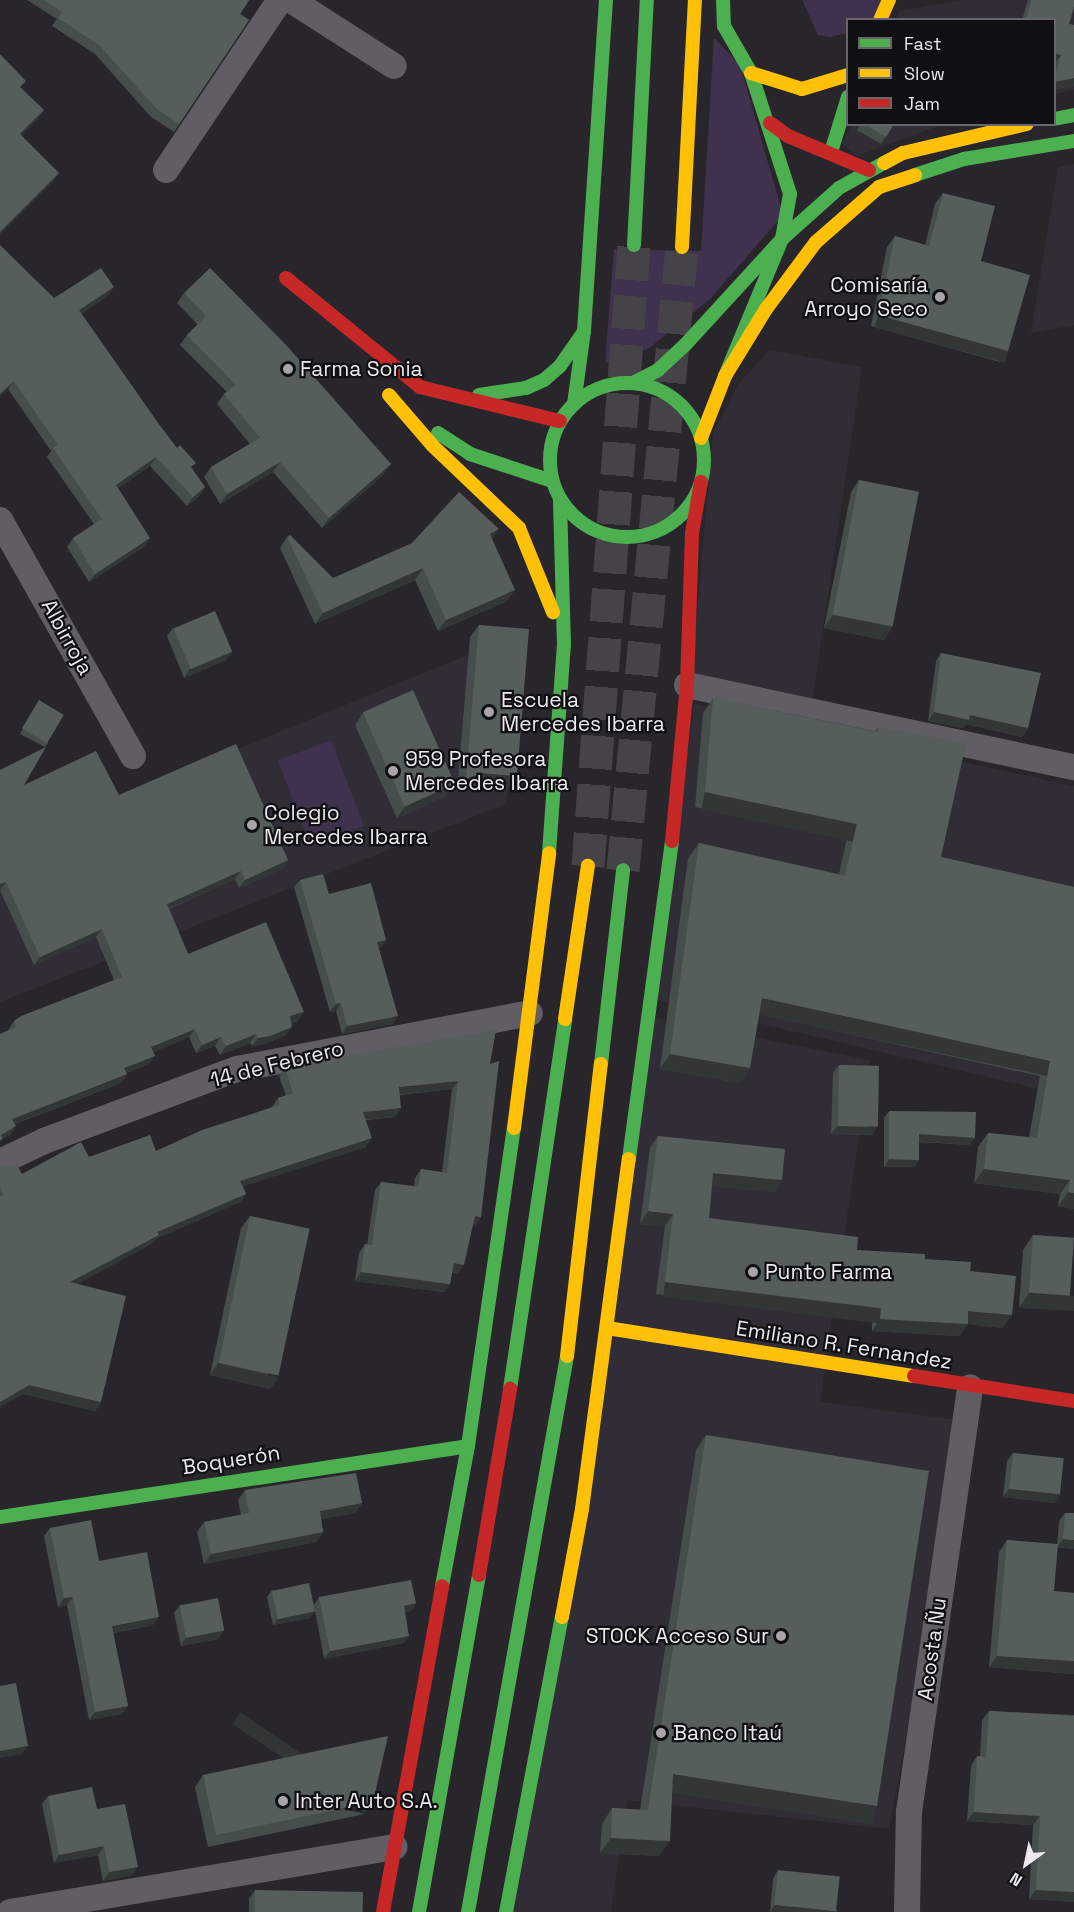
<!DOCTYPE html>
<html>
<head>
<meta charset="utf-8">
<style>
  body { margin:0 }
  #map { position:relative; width:1074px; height:1912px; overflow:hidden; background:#28262a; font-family:"Space Grotesk",sans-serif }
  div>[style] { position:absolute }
  .built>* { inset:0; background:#312d37 }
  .green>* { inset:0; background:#40314e; transform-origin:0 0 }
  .highway-tunnel>* { height:33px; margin-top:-16.5px; transform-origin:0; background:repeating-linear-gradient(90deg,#454347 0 33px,transparent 0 49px) }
  .street>* { height:26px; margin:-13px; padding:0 13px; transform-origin:13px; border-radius:13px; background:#615d65 }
  .fast>* { height:14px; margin:-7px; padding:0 7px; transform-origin:7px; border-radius:7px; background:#4caf50 }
  .fast>.ring { margin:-7px; padding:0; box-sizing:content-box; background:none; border:14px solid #4caf50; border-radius:50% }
  .slow>* { height:14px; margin:-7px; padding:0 7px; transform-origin:7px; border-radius:7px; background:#ffc107 }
  .jam>* { height:14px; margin:-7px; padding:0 7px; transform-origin:7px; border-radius:7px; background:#c62828 }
  .wall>* { inset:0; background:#454e4a }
  .shaded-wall>* { inset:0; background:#323736; transform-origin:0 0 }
  .building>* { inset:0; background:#565e5c; transform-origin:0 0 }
  .dots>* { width:16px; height:16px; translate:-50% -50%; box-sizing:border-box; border:3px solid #100f11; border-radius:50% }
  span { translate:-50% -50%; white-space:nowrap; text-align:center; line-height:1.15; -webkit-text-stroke:4.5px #100f11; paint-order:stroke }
  .poi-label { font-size:21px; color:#ebe9ed }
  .right { translate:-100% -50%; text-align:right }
  .left { translate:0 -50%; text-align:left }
  .street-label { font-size:21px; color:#ebe9ed }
  .legend { position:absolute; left:846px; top:18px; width:210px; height:108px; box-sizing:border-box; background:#100f11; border:2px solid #686669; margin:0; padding:8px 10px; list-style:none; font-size:18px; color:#ebe9ed }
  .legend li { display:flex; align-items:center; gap:12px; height:30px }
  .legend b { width:30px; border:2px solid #686669 }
  .north { position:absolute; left:996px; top:1834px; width:60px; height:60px; -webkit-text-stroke:4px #100f11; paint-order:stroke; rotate:213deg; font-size:16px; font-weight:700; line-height:24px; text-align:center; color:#ebe9ed }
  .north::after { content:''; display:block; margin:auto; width:21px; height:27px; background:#ebe9ed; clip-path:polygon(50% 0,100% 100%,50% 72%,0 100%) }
</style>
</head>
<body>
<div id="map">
  <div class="built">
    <div style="clip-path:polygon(963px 0,1074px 0,1074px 90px,1055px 94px,1054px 20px,896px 20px,900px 11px)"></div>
    <div style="clip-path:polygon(851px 125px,941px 125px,857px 156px,842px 144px)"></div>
    <div style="clip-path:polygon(1074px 164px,1074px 325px,1031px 333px,1058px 167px)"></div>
    <div style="clip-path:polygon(769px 350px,862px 367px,809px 723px,690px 692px,713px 433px,737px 386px)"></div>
    <div style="clip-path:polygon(529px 630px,506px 804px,0 1002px,0 846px)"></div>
    <div style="clip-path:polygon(694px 704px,1074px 786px,1074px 1097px,655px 999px)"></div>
    <div style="clip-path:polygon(652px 1017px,870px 1060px,820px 1402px,965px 1421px,889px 1829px,627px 1800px,611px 1912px,512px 1912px)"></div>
  </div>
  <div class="green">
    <div style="clip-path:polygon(802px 0,883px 0,872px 19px,848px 20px,847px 33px,830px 37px,818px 35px)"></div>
    <div style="clip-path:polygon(714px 38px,740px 65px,783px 215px,710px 299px,648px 349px,605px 363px,614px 249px,701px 251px)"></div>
    <div style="left:331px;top:740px;width:92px;height:57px;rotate:69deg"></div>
  </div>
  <div class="highway-tunnel">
    <div style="left:588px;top:866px;width:623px;rotate:-85.76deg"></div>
    <div style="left:623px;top:870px;width:626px;rotate:-84.59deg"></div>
  </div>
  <div class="street">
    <div style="left:291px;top:0;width:122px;rotate:32.7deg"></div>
    <div style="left:166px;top:170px;width:205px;rotate:-56.2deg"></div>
    <div style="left:0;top:520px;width:271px;rotate:60.6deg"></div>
    <div style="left:687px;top:685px;width:396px;rotate:12deg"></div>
    <div style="left:0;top:1162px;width:49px;rotate:-25.5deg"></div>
    <div style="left:44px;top:1141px;width:206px;rotate:-20.5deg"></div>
    <div style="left:237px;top:1069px;width:298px;rotate:-10.8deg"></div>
    <div style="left:10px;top:1912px;width:390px;rotate:-9.6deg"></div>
    <div style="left:907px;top:1912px;width:100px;rotate:-88.9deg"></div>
    <div style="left:909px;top:1812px;width:429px;rotate:-81.8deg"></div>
  </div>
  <div class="fast">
    <div style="left:723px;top:0;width:26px;rotate:88deg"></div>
    <div style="left:724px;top:26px;width:54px;rotate:60.1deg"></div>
    <div style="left:751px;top:73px;width:127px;rotate:72.1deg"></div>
    <div style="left:790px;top:194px;width:46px;rotate:100.1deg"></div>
    <div style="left:782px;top:239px;width:148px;rotate:112.6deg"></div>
    <div style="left:1054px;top:119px;width:20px;rotate:-11deg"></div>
    <div style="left:831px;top:152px;width:58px;rotate:-72.8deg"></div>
    <div style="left:915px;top:175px;width:52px;rotate:-18.1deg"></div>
    <div style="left:964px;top:159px;width:111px;rotate:-9.3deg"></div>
    <div style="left:634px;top:245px;width:245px;rotate:-87deg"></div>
    <div style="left:633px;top:383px;width:28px;rotate:-27deg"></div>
    <div style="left:658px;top:370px;width:37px;rotate:-43deg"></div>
    <div style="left:685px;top:345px;width:144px;rotate:-47.5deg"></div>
    <div style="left:782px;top:239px;width:76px;rotate:-41.8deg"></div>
    <div style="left:839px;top:188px;width:51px;rotate:-29.1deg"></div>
    <div class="ring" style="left:550px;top:383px;width:140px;height:140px"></div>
    <div style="left:479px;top:395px;width:48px;rotate:-8.5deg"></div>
    <div style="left:526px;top:388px;width:20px;rotate:-24deg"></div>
    <div style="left:544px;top:380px;width:21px;rotate:-41deg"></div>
    <div style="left:560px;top:366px;width:40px;rotate:-55.1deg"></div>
    <div style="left:574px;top:404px;width:74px;rotate:-82.2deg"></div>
    <div style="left:584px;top:331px;width:332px;rotate:-86.2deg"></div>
    <div style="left:438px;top:433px;width:38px;rotate:33deg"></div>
    <div style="left:470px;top:454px;width:86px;rotate:18.2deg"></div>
    <div style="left:549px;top:853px;width:209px;rotate:-85.9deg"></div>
    <div style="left:564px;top:645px;width:146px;rotate:-91.6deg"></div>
    <div style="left:601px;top:1064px;width:195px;rotate:-83.5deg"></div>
    <div style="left:629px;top:1159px;width:321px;rotate:-82.3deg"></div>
    <div style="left:510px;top:1389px;width:374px;rotate:-81.5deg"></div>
    <div style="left:0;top:1517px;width:473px;rotate:-8.6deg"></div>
    <div style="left:442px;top:1586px;width:142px;rotate:-79.5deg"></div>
    <div style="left:468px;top:1446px;width:321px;rotate:-81.8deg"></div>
    <div style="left:419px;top:1912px;width:342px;rotate:-79.9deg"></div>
    <div style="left:468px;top:1912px;width:565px;rotate:-79.9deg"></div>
    <div style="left:506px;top:1912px;width:300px;rotate:-79.3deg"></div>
  </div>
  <div class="slow">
    <div style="left:880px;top:20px;width:22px;rotate:-66deg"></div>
    <div style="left:751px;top:73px;width:53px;rotate:17.4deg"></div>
    <div style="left:802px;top:89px;width:48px;rotate:-16.9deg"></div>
    <div style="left:884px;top:163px;width:21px;rotate:-28deg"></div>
    <div style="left:903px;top:153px;width:127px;rotate:-13.2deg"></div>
    <div style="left:682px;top:247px;width:247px;rotate:-87deg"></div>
    <div style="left:389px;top:395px;width:67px;rotate:49.2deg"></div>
    <div style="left:433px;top:446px;width:119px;rotate:43.6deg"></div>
    <div style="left:519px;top:528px;width:91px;rotate:68deg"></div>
    <div style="left:701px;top:438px;width:66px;rotate:-68.8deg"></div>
    <div style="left:725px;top:376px;width:79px;rotate:-58.5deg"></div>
    <div style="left:766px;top:309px;width:84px;rotate:-53.3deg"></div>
    <div style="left:816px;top:242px;width:84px;rotate:-41.1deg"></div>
    <div style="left:879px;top:187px;width:38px;rotate:-18deg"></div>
    <div style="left:565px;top:1019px;width:155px;rotate:-81.5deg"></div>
    <div style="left:514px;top:1128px;width:277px;rotate:-82.7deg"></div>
    <div style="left:607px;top:1328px;width:311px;rotate:8.9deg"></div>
    <div style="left:567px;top:1356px;width:294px;rotate:-83.4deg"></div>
    <div style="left:562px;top:1617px;width:110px;rotate:-79.5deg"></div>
    <div style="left:582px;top:1509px;width:353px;rotate:-82.4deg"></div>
  </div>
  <div class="jam">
    <div style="left:770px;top:123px;width:22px;rotate:36deg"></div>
    <div style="left:788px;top:136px;width:88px;rotate:22.8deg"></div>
    <div style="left:286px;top:278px;width:173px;rotate:39.1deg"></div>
    <div style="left:420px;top:387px;width:144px;rotate:13.7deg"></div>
    <div style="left:672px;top:841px;width:157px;rotate:-84.5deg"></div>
    <div style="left:687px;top:685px;width:152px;rotate:-88.1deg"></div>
    <div style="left:692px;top:533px;width:52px;rotate:-80deg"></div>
    <div style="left:914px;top:1376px;width:162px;rotate:8.9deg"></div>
    <div style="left:479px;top:1575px;width:189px;rotate:-80.5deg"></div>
    <div style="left:383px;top:1912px;width:331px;rotate:-79.7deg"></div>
  </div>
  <div class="wall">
    <div style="clip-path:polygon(27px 0,249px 0,240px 14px,249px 20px,174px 132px,151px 117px,95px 54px,52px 26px,57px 19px)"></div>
    <div style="clip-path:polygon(1028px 0,1074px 0,1069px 24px,1074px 25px,1074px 86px,1054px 89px,1054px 20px,1022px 20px)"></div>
    <div style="clip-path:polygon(861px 124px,894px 124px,881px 144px,857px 130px)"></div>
    <div style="clip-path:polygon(943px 193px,981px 261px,1008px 351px,1000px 362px,871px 326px,887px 247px,895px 236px,925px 245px,935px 204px)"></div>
    <div style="clip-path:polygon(184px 293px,384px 474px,322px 528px,273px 472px,220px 504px,204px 477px,211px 467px,250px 444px,217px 404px,224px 394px,227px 392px,180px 345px,187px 335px,198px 325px,177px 303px)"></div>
    <div style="clip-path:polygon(108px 296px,81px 314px,158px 423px,205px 487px,199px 496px,187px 506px,150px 466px,118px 488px,144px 547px,89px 582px,67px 547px,73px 538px,94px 524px,47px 457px,51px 451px,8px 389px,54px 298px)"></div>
    <div style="clip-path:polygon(859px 480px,892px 627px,884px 640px,824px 628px,851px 492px)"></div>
    <div style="clip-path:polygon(287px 537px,333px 578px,492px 539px,507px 601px,438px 631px,415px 580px,315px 624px,280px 548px)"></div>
    <div style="clip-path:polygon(479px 625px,517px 776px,508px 788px,472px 785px,457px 791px,470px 637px)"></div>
    <div style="clip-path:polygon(173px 628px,232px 652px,226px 660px,184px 678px,167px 636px)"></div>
    <div style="clip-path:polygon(941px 653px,1028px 728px,1022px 737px,966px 724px,963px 728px,928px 721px,936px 661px)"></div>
    <div style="clip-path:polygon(713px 698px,875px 731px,878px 727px,941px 857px,1074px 887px,1074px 1209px,1058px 1206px,1060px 1194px,974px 1183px,978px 1147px,988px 1133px,1029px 1137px,1040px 1076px,759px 1014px,740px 1083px,660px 1069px,688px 858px,699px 843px,839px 874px,847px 838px,695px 807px,703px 713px)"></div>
    <div style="clip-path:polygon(39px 700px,48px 743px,45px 747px,20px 734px)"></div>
    <div style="clip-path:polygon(363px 713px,446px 796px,397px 818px,355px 725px)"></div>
    <div style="clip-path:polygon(24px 785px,119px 795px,288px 860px,282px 869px,239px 888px,235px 879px,169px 909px,188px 954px,298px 1021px,292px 1023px,286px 1035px,264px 1044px,252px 1046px,250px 1043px,220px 1055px,215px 1046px,196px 1053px,189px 1037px,153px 1052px,149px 1064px,126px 1073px,127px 1074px,121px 1083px,15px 1124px,10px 1135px,2px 1139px,8px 1030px,14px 1021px,114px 980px,96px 937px,34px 965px,0 890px)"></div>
    <div style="clip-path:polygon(300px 880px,329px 894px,386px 940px,381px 947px,379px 948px,393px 1024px,342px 1034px,336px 1011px,330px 1012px,294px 887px)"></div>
    <div style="clip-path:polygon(490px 1064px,481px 1217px,475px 1226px,473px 1225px,458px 1274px,452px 1272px,450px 1284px,444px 1292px,355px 1281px,359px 1253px,365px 1244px,367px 1245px,375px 1190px,381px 1182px,414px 1186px,415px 1178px,421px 1169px,442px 1172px,452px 1089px,400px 1095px,395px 1117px,366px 1120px,366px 1147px,243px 1186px,246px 1194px,240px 1202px,157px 1238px,153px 1243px,77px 1284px,101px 1402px,95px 1411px,23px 1394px,0 1407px,0 1166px,22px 1174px,89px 1157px,156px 1151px,272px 1107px,278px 1098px,286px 1096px,279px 1076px,285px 1068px,326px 1065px)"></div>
    <div style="clip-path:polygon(839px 1065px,872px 1135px,831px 1134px,833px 1073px)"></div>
    <div style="clip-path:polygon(889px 1111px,970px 1145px,919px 1142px,919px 1160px,914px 1167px,884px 1167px,884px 1118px)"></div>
    <div style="clip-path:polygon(658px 1136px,782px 1180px,774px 1192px,712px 1186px,709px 1218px,857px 1250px,925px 1259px,970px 1271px,1003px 1328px,968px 1324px,959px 1336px,872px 1331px,872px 1320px,656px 1294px,665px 1226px,640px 1224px,650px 1148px)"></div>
    <div style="clip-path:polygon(250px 1216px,270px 1389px,210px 1375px,241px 1228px)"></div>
    <div style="clip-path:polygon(1033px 1235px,1074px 1238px,1019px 1308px,1023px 1250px)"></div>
    <div style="clip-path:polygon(706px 1435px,866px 1821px,672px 1790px,659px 1856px,600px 1853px,602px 1824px,612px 1808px,640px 1810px,696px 1450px)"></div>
    <div style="clip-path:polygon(1013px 1453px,1055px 1503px,1003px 1497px,1007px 1461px)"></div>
    <div style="clip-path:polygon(245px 1490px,362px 1503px,355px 1513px,321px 1519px,323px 1532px,316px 1542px,204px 1564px,197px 1532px,204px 1522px,241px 1515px,238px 1500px)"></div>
    <div style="clip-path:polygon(1065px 1513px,1074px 1513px,1074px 1549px,1057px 1547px,1059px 1521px)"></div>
    <div style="clip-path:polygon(50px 1528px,99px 1561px,153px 1625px,113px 1633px,128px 1706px,122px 1714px,89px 1720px,67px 1605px,58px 1607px,44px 1536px)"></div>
    <div style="clip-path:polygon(1007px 1540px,1054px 1591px,1074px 1593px,1074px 1674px,989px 1667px,999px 1552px)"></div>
    <div style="clip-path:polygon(272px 1590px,315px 1611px,310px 1618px,273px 1625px,267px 1597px)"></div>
    <div style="clip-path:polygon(319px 1597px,416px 1603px,411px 1611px,405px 1612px,404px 1643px,324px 1659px,314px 1605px)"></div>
    <div style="clip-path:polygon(180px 1605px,224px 1630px,218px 1639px,181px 1646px,174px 1613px)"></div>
    <div style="clip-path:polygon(989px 1711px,1074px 1715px,1074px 1902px,1029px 1899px,1033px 1825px,967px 1821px,971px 1766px,977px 1756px,980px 1756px,982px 1720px)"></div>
    <div style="clip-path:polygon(203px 1775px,365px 1814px,208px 1847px,195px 1787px)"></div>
    <div style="clip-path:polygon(48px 1796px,97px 1809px,132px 1875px,103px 1881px,98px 1855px,54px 1863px,42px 1804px)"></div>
    <div style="clip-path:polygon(778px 1870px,838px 1910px,836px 1912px,770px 1912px,773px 1879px)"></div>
    <div style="clip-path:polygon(255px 1890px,362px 1912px,249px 1912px,249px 1899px)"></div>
  </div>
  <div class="shaded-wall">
    <div style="clip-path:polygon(1054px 53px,1061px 55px,1055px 63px,1054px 63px)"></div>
    <div style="clip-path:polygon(1074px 78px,1074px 86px,1054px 89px,1054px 82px)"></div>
    <div style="clip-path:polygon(44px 110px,38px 119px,14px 143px,20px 134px)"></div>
    <div style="clip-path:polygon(59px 173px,53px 182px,0 234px,0 232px)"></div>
    <div style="clip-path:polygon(114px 287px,108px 296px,73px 319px,79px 310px)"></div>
    <div style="left:878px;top:315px;width:135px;height:13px;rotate:15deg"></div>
    <div style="clip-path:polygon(14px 381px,8px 389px,0 397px,0 394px)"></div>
    <div style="clip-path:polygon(156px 457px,150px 466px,110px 493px,116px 485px)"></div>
    <div style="clip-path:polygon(280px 462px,273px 472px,220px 504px,227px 494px)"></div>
    <div style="clip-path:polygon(391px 464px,384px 474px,322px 528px,329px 518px)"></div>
    <div style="clip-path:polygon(205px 487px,199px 496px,187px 506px,193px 497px)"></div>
    <div style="clip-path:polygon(499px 529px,491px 540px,490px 534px)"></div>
    <div style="clip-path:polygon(150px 538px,144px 547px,89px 582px,95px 574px)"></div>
    <div style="clip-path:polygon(423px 568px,415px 580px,315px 624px,323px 613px)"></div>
    <div style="clip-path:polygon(515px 590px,507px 601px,438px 631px,446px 620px)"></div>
    <div style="clip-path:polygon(833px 615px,892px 627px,884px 640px,824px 628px)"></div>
    <div style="clip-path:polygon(232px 652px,226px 660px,184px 678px,190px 669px)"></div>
    <div style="clip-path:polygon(934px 712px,970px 715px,1028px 728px,1022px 737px,966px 724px,963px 728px,928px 721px)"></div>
    <div style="clip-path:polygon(481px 773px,517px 776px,508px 788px,472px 785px,457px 791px,466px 779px)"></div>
    <div style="clip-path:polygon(455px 784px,446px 796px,397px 818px,405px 806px)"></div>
    <div style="left:705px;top:792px;width:155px;height:18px;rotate:12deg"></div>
    <div style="clip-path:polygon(288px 860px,282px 869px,239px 888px,245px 880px)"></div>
    <div style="clip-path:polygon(241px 871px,235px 879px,161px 912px,167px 904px)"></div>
    <div style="clip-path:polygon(6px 882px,0 890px,0 884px)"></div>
    <div style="clip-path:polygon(102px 929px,96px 937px,34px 965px,40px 957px)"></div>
    <div style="clip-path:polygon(386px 940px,381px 947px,372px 950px,377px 942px)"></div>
    <div style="left:762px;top:998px;width:295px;height:17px;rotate:12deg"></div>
    <div style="clip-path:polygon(341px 1003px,336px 1011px,330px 1012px,336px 1004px)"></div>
    <div style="clip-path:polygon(304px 1012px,298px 1021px,284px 1025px,290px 1016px)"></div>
    <div style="clip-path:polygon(398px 1016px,393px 1024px,342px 1034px,347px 1026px)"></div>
    <div style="clip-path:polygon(292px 1027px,286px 1035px,264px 1044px,252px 1046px,258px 1038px)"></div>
    <div style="clip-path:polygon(195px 1029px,189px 1037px,145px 1056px,151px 1047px)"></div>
    <div style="clip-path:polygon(256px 1034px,250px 1043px,220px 1055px,226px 1046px)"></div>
    <div style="clip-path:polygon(221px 1037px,215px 1046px,196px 1053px,202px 1045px)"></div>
    <div style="clip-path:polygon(670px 1054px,750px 1068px,740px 1083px,660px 1069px)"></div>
    <div style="clip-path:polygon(155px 1056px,149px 1064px,118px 1077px,124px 1068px)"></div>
    <div style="clip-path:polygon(127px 1074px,121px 1083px,6px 1127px,12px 1119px)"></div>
    <div style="clip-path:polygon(458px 1081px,452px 1089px,393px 1095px,399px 1087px)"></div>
    <div style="clip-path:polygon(401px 1108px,395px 1117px,357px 1120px,363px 1112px)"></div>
    <div style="clip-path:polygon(16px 1126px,10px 1135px,2px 1139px,0 1136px)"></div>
    <div style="clip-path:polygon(837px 1126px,877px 1127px,872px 1135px,831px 1134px)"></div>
    <div style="clip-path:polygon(919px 1134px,975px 1138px,970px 1145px,914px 1141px)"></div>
    <div style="clip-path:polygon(372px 1138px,366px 1147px,234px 1189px,240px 1181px)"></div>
    <div style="clip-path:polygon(889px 1159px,919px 1160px,914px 1167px,884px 1167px)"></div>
    <div style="clip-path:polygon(984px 1169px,1070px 1180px,1060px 1194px,974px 1183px)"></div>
    <div style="clip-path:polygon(713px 1173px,782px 1180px,774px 1192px,705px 1186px)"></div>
    <div style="clip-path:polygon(1068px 1192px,1074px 1193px,1074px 1209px,1058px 1206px)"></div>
    <div style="clip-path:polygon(246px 1194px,240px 1202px,157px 1238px,153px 1243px,64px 1291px,70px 1282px,157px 1232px)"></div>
    <div style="clip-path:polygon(648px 1211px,673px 1214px,665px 1226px,640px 1224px)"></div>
    <div style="clip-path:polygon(475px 1216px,481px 1217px,475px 1226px,469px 1225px)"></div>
    <div style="clip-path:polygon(454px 1263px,464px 1265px,458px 1274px,448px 1271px)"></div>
    <div style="clip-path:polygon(361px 1272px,450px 1284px,444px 1292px,355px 1281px)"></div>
    <div style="left:665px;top:1282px;width:218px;height:15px;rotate:7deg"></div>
    <div style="clip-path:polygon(1029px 1293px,1074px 1296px,1074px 1311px,1019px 1308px)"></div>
    <div style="clip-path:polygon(968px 1311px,1012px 1315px,1003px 1328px,960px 1323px)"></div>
    <div style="clip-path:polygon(880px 1319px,968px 1324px,959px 1336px,872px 1331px)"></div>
    <div style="clip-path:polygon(218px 1363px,279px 1377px,270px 1389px,210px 1375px)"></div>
    <div style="clip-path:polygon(29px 1385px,101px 1402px,95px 1411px,23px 1394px,0 1407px,0 1402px)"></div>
    <div style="clip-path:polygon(1009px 1489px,1061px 1494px,1055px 1503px,1003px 1497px)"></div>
    <div style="clip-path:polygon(362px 1503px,355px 1513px,312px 1521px,320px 1511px)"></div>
    <div style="clip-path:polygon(323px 1532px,316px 1542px,204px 1564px,211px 1554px)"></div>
    <div style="clip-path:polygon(1063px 1539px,1074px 1540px,1074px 1549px,1057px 1547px)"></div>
    <div style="clip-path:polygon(73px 1597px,67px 1605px,58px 1607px,64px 1598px)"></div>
    <div style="clip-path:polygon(416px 1603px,411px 1611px,398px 1614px,404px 1606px)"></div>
    <div style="clip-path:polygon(315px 1611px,310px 1618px,273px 1625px,277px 1619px)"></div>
    <div style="clip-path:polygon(159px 1617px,153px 1625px,106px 1634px,112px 1626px)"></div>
    <div style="clip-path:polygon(224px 1630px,218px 1639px,181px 1646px,186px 1637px)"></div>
    <div style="clip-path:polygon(409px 1636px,404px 1643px,324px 1659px,330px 1651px)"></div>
    <div style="clip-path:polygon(997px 1656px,1074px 1661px,1074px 1674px,989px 1667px)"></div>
    <div style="clip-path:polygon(128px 1706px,122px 1714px,89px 1720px,95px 1712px)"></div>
    <div style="clip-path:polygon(28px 1746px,22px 1754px,0 1758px,0 1751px)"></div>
    <div style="left:673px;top:1774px;width:206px;height:19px;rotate:9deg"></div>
    <div style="left:373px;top:1802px;width:14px;height:160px;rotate:124deg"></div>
    <div style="clip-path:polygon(974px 1812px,1040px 1816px,1033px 1825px,967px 1821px)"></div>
    <div style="clip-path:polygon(611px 1838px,670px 1841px,659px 1856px,600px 1853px)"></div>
    <div style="clip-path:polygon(104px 1846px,98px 1855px,54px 1863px,59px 1855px)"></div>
    <div style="clip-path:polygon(138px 1867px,132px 1875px,103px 1881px,109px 1872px)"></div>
    <div style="clip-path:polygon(1036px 1890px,1074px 1892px,1074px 1902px,1029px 1899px)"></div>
    <div style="clip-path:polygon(775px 1905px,838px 1910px,836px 1912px,770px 1912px)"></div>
  </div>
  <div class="building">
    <div style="clip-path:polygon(44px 0,249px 0,240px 14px,249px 20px,179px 124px,157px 109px,100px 46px,58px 18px,62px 12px)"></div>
    <div style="clip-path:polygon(1031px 0,1074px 0,1074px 7px,1069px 24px,1074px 25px,1074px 78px,1054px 82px,1054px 79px,1061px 55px,1054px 53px,1054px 20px,1026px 20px)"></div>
    <div style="clip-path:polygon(0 54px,26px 81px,20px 87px,44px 110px,20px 134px,59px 173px,0 232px)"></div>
    <div style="clip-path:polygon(864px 124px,894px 124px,886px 137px)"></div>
    <div style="clip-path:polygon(943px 193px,995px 206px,981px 261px,1030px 275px,1008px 351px,878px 315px,895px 236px,929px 246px)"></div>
    <div style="clip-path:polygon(0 245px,54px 298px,101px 268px,114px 287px,79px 310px,158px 423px,177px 448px,180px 445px,196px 463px,191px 467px,205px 487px,193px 497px,156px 457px,116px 485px,150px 538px,95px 574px,73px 538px,102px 519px,53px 448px,58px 445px,14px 381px,0 394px)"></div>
    <div style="clip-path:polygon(210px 268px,287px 346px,391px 464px,329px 518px,280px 462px,227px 494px,211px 467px,260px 438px,224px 394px,236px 385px,187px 335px,206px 316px,184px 293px)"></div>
    <div style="left:859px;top:480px;width:61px;height:137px;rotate:11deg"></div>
    <div style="clip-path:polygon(459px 492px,499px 529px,490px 534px,515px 590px,446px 620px,423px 568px,323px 613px,287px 537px,290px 535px,333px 578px,412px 543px)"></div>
    <div style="left:215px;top:611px;width:44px;height:45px;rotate:67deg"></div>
    <div style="clip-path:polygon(479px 625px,529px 629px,517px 776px,481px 773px,466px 779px)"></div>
    <div style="clip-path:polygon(941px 653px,1041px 673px,1028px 728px,970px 715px,969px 720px,934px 712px)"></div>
    <div style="left:413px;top:690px;width:103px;height:55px;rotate:66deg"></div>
    <div style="clip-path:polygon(713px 698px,877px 732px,878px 727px,966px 743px,941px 857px,1074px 887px,1074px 1193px,1068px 1192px,1070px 1180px,984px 1169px,988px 1133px,1037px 1138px,1050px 1061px,762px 998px,750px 1068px,670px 1054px,699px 843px,845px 876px,857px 824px,705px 792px)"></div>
    <div style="left:39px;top:700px;width:29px;height:33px;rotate:31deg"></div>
    <div style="clip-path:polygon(236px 744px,288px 860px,245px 880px,241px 871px,167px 904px,188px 954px,266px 922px,304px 1012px,290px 1016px,292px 1027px,270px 1036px,258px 1038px,256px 1034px,226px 1046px,221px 1037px,202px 1045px,195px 1029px,151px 1047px,155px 1056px,124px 1068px,127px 1074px,12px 1119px,16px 1126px,1px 1135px,3px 1138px,0 1141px,0 1034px,16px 1027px,14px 1021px,21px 1016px,122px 977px,102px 929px,40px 957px,6px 882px,0 884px,0 770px,46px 747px,24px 785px,96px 751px,119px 795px)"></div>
    <div style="clip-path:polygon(323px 874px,329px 894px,371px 883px,386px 940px,377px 942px,398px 1016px,347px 1026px,341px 1003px,336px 1004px,300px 880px)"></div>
    <div style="clip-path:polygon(496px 1030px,490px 1064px,499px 1061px,481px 1217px,475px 1216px,464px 1265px,454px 1263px,450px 1284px,361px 1272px,365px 1244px,372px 1245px,381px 1182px,418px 1187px,421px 1169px,447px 1173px,458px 1081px,399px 1087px,401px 1108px,363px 1112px,372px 1138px,240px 1181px,246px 1194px,157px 1232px,159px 1235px,70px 1282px,126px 1296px,101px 1402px,29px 1385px,0 1402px,0 1197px,4px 1195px,0 1187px,0 1166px,17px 1165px,22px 1174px,81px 1142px,89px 1157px,150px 1135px,156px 1151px,202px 1130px,280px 1105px,278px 1098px,293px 1093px,285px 1068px,324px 1060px,326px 1065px,351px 1055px)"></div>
    <div style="left:839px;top:1065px;width:40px;height:61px;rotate:1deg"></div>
    <div style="clip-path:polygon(889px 1111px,976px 1112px,975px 1138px,919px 1134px,919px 1160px,889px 1159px)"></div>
    <div style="clip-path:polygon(658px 1136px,785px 1149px,782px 1180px,713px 1173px,709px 1218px,858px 1237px,857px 1250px,925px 1254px,925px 1259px,971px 1262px,970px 1271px,1016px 1276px,1012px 1315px,968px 1311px,968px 1324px,880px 1319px,881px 1308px,665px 1282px,673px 1214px,648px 1211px)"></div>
    <div style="left:250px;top:1216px;width:61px;height:150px;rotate:12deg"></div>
    <div style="left:1033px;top:1235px;width:41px;height:58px;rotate:4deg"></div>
    <div style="clip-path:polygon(706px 1435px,929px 1471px,877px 1806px,673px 1774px,670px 1841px,611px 1838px,612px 1808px,648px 1810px)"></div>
    <div style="left:1013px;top:1453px;width:51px;height:36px;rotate:6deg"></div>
    <div style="clip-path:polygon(356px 1473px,362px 1503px,320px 1511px,323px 1532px,211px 1554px,204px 1522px,249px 1513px,245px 1490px)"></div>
    <div style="clip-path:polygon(1065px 1513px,1074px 1513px,1074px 1540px,1063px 1539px)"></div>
    <div style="clip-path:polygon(91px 1520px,99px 1561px,147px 1552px,159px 1617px,112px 1626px,128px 1706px,95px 1712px,73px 1597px,64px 1598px,50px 1528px)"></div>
    <div style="clip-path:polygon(1007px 1540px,1058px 1544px,1054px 1591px,1074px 1593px,1074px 1661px,997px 1656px)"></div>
    <div style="clip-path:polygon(411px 1580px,416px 1603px,404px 1606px,409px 1636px,330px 1651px,319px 1597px)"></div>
    <div style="left:309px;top:1583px;width:29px;height:38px;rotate:78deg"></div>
    <div style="left:218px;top:1598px;width:33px;height:39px;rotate:79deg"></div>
    <div style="clip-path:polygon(16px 1683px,28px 1746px,0 1751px,0 1686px)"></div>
    <div style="clip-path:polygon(989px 1711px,1074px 1716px,1074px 1892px,1036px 1890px,1040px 1816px,974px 1812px,977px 1756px,986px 1757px)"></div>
    <div style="clip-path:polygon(388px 1736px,373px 1802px,216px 1835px,203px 1775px)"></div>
    <div style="clip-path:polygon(92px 1787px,97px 1809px,125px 1804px,138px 1867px,109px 1872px,104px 1846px,59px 1855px,48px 1796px)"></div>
    <div style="left:778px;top:1870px;width:62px;height:35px;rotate:6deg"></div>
    <div style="left:255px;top:1890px;width:108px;height:22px;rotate:1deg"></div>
  </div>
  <div class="dots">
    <div style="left:940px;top:297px;background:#a7a5a9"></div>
    <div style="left:288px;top:369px;background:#a7a5a9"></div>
    <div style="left:489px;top:712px;background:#a7a5a9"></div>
    <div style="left:393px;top:771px;background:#a7a5a9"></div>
    <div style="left:252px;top:825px;background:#a7a5a9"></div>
    <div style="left:753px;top:1272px;background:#a7a5a9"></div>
    <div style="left:781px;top:1636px;background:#a7a5a9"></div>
    <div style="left:661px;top:1733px;background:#a7a5a9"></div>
    <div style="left:283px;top:1801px;background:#a7a5a9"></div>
  </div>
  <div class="poi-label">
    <span class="right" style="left:928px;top:297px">Comisaría<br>Arroyo Seco</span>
    <span class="left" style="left:300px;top:369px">Farma Sonia</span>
    <span class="left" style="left:501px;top:712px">Escuela<br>Mercedes Ibarra</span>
    <span class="left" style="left:405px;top:771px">959 Profesora<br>Mercedes Ibarra</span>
    <span class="left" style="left:264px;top:825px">Colegio<br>Mercedes Ibarra</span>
    <span class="left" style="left:765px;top:1272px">Punto Farma</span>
    <span class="right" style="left:769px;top:1636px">STOCK Acceso Sur</span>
    <span class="left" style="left:673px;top:1733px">Banco Itaú</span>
    <span class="left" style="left:295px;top:1801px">Inter Auto S.A.</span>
  </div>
  <div class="street-label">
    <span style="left:67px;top:637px;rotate:61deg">Albirroja</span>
    <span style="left:277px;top:1064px;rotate:-14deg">14 de Febrero</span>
    <span style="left:844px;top:1345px;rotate:9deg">Emiliano R. Fernandez</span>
    <span style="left:231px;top:1460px;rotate:-9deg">Boquerón</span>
    <span style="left:932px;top:1649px;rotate:-82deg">Acosta Ñu</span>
  </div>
  <ul class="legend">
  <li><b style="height:8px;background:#4caf50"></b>Fast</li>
  <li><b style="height:8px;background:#ffc107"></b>Slow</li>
  <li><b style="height:8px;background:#c62828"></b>Jam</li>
  </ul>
  <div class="north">N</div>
</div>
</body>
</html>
